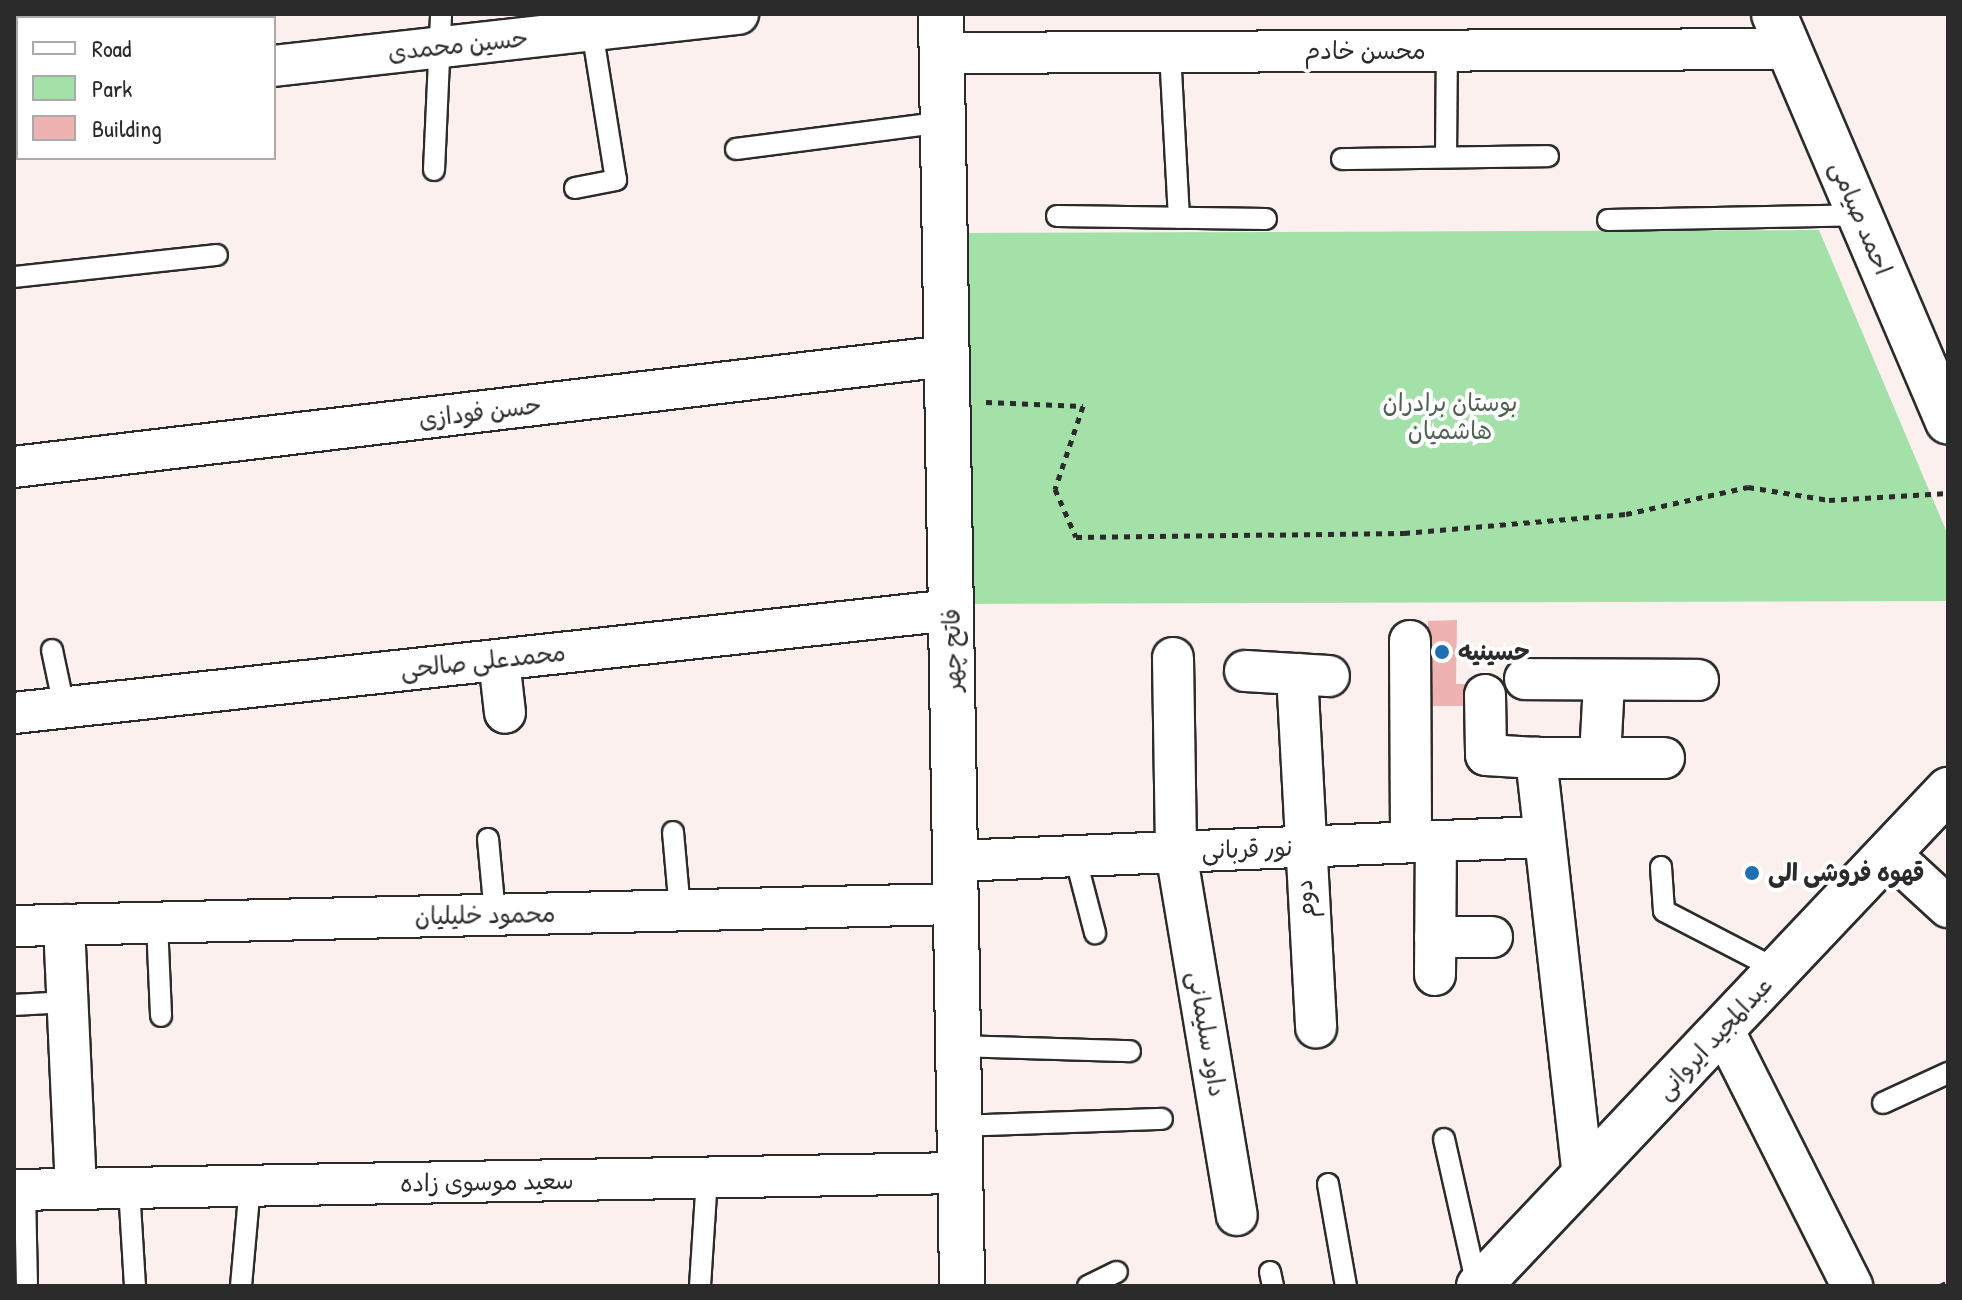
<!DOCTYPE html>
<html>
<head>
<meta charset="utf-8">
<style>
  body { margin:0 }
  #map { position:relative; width:1962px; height:1300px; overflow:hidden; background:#fcf0ef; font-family:"Patrick Hand","Playpen Sans Arabic",sans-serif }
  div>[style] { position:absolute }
  .green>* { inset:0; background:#a3e1a9 }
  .building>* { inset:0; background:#eeb2b0 }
  .path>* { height:5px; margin-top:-2.5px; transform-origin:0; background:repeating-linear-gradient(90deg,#2b2b2b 0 6px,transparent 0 12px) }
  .roads { filter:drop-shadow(2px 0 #2b2b2b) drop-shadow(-2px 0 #2b2b2b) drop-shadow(0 2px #2b2b2b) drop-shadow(0 -2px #2b2b2b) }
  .lane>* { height:20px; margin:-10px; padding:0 10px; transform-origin:10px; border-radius:10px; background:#fff }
  .street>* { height:40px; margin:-20px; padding:0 20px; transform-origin:20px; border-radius:20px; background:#fff }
  .secondary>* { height:44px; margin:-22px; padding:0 22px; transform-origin:22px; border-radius:22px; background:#fff }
  .dots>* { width:22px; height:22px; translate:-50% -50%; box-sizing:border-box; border:4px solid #fff; border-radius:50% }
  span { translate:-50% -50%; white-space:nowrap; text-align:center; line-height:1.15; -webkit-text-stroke:8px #fff; paint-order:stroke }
  .street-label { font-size:24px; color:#2b2b2b }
  .park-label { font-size:24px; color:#4f6251 }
  .poi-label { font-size:24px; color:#2b2b2b; font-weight:700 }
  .left { translate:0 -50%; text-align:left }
  .frame { position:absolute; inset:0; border:16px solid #2b2b2b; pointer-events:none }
  .legend { position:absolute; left:16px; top:16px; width:260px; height:144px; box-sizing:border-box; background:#fff; border:2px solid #aaa; margin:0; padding:10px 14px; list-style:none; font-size:24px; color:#2b2b2b }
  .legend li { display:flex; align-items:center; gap:16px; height:40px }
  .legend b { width:40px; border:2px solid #aaa }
</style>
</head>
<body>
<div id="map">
  <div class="green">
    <div style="clip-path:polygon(1819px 230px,1948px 535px,1948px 601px,971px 604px,952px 233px)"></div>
  </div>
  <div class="building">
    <div style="clip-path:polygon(1457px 620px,1456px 684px,1475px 684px,1475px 706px,1428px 706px,1428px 621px)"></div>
  </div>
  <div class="path">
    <div style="left:986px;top:402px;width:97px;rotate:2.4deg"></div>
    <div style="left:1083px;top:406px;width:88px;rotate:108.6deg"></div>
    <div style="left:1055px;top:489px;width:52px;rotate:66.4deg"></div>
    <div style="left:1076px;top:537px;width:328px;rotate:-0.7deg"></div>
    <div style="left:1404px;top:533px;width:223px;rotate:-4.9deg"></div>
    <div style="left:1626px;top:514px;width:125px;rotate:-12.5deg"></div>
    <div style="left:1748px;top:487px;width:82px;rotate:9.1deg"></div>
    <div style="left:1829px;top:500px;width:119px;rotate:-3.4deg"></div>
    <div style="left:1940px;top:1286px;width:9px;rotate:-27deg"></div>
  </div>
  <div class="roads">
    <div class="lane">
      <div style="left:118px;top:18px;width:4px;rotate:-76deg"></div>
      <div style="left:180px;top:18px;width:4px;rotate:-76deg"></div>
      <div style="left:1170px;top:52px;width:166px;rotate:86.9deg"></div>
      <div style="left:736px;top:149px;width:209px;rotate:-7.4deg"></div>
      <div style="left:1446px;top:157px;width:106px;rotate:-89.5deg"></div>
      <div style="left:1342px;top:159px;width:206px;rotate:-0.8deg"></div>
      <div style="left:434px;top:170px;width:156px;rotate:-87.4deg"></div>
      <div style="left:575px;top:188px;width:42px;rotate:-11deg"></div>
      <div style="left:616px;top:180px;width:152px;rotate:-99.1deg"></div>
      <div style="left:1057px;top:216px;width:209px;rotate:0.8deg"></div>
      <div style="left:1608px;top:220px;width:252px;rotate:-1.1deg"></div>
      <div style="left:14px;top:277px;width:204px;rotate:-6.2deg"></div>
      <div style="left:52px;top:650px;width:58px;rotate:78.1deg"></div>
      <div style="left:673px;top:832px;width:78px;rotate:84.9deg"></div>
      <div style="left:488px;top:839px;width:76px;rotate:84.7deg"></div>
      <div style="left:1075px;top:856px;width:80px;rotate:75.4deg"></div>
      <div style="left:1661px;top:867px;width:44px;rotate:86.1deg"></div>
      <div style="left:1664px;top:911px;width:128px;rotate:27.4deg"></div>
      <div style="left:157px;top:923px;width:93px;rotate:87.5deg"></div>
      <div style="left:14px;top:1005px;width:53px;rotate:-3.2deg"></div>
      <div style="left:958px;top:1046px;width:172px;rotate:1.7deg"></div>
      <div style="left:1883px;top:1103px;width:72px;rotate:-24.8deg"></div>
      <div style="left:960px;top:1126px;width:202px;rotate:-2deg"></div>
      <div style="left:1444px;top:1139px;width:151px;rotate:77.3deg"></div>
      <div style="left:1328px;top:1184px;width:104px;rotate:80deg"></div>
      <div style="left:129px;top:1188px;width:98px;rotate:86.5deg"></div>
      <div style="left:25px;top:1191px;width:95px;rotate:88.8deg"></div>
      <div style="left:1270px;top:1272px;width:14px;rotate:78deg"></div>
      <div style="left:241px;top:1286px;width:100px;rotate:-84.9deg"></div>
      <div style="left:700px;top:1286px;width:109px;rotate:-86.3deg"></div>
      <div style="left:1088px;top:1286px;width:32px;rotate:-26deg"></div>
    </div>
    <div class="street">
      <div style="left:942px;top:53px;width:847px;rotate:-0.27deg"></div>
      <div style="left:274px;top:66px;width:467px;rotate:-6.4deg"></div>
      <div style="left:14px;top:95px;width:4px;rotate:-14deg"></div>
      <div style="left:14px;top:467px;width:939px;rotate:-6.79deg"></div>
      <div style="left:1410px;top:641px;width:201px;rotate:89.7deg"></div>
      <div style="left:1173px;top:658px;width:194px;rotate:89.1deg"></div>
      <div style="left:1176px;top:852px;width:368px;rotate:80.5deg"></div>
      <div style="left:499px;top:660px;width:53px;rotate:83.5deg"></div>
      <div style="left:1245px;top:671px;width:84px;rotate:3.4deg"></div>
      <div style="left:1297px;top:674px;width:354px;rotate:86.9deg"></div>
      <div style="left:1525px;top:679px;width:173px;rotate:0.3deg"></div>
      <div style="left:1485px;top:695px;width:60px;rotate:89deg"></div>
      <div style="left:1486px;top:755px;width:50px;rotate:3.4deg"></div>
      <div style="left:14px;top:713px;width:943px;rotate:-6.27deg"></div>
      <div style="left:1600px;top:757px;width:75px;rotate:-86.9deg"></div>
      <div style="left:1889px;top:853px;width:80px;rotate:42.5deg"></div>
      <div style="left:955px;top:861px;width:585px;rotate:-2.35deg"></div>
      <div style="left:64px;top:925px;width:264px;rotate:87.4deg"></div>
      <div style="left:14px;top:926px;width:942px;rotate:-1.34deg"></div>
      <div style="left:1435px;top:937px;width:57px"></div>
      <div style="left:1435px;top:975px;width:134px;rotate:-89.6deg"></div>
      <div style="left:1723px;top:1029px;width:288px;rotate:63.3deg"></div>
      <div style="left:1583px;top:1177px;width:422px;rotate:-96.4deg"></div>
      <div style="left:1536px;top:758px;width:128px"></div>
      <div style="left:14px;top:1190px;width:946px;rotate:-1.03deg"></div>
    </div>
    <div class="secondary">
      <div style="left:941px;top:14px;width:1272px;rotate:89.05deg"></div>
      <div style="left:1774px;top:14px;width:443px;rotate:66.9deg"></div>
      <div style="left:1479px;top:1286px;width:683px;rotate:-46.6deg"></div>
    </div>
  </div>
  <div class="dots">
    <div style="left:1442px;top:652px;background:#1f6fb2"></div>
    <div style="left:1752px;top:873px;background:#1f6fb2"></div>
  </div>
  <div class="street-label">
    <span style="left:458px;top:45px;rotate:-6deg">حسین محمدی</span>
    <span style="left:1365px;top:51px">محسن خادم</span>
    <span style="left:1861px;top:218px;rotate:67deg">احمد صیامی</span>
    <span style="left:480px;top:412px;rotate:-7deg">حسن فودازی</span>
    <span style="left:952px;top:650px;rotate:-91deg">فاتح چهر</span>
    <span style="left:483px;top:661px;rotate:-6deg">محمدعلی صالحی</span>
    <span style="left:1247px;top:849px;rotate:-2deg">نور قربانی</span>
    <span style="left:1305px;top:899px;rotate:-95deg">دوم</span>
    <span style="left:485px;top:915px;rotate:-1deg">محمود خلیلیان</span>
    <span style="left:1207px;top:1034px;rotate:80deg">داود سلیمانی</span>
    <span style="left:1714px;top:1038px;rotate:-47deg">عبدالمجید ایروانی</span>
    <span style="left:487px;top:1182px;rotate:-1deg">سعید موسوی زاده</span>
  </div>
  <div class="park-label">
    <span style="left:1450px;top:417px">بوستان برادران<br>هاشمیان</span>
  </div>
  <div class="poi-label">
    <span class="left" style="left:1458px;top:652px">حسینیه</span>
    <span class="left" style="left:1768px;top:873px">قهوه فروشی الی</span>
  </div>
  <div class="frame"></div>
  <ul class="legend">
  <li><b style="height:10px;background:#fff"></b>Road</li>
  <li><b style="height:22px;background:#a3e1a9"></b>Park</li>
  <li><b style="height:22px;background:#eeb2b0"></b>Building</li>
  </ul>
</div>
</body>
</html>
